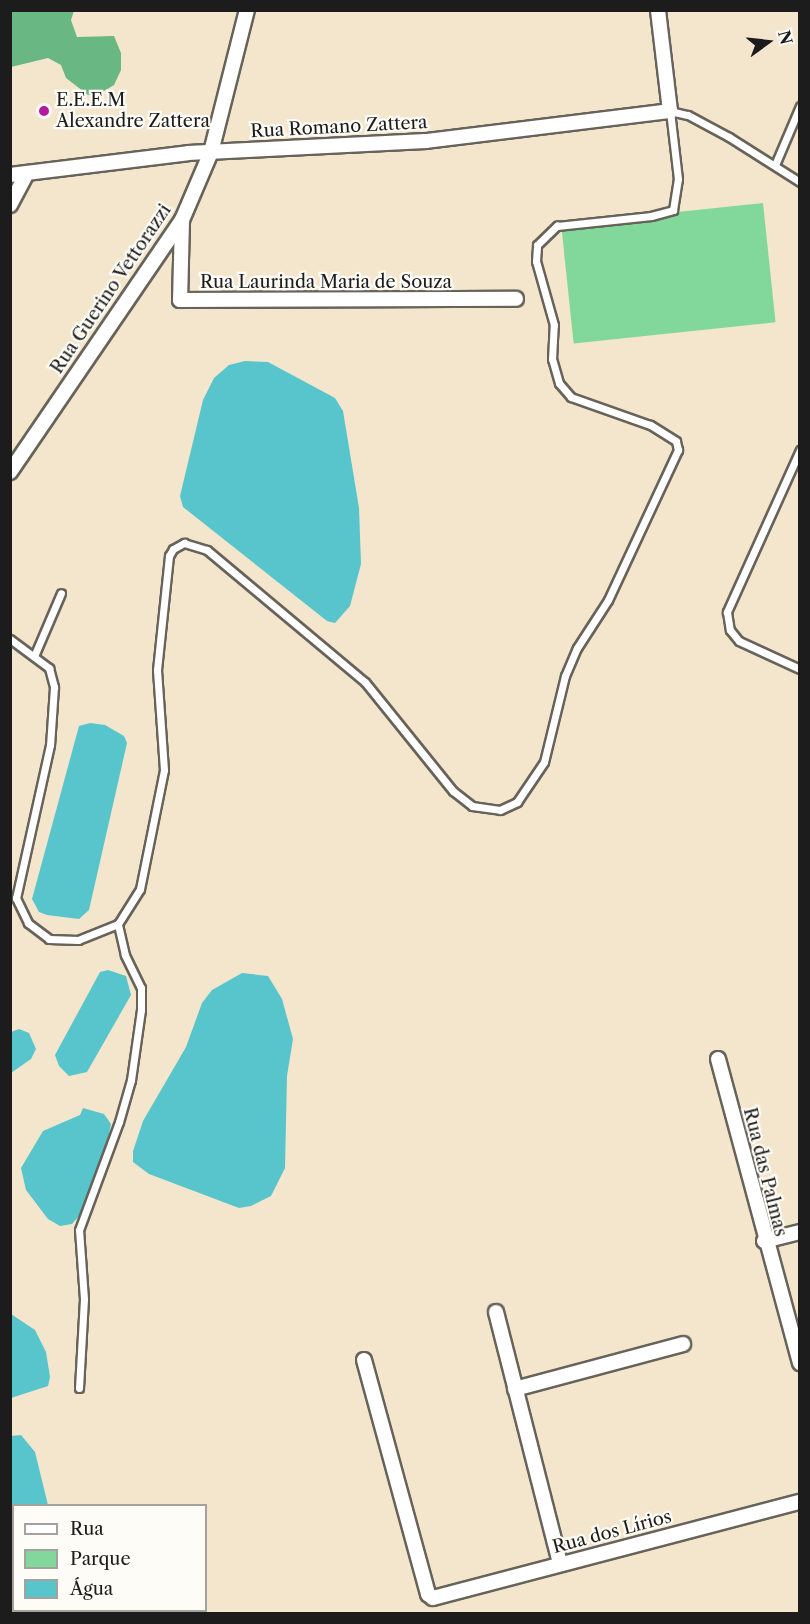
<!DOCTYPE html>
<html>
<head>
<meta charset="utf-8">
<style>
  body { margin:0 }
  #map { position:relative; width:810px; height:1624px; overflow:hidden; background:#f3e6cc; font-family:"Libre Caslon Text",serif }
  div>[style] { position:absolute }
  .green>* { inset:0; background:#82d89b; transform-origin:0 0 }
  .forest>* { inset:0; background:#69b883 }
  .water>* { inset:0; background:#57c5cb }
  .roads { filter:drop-shadow(2px 0 #67635a) drop-shadow(-2px 0 #67635a) drop-shadow(0 2px #67635a) drop-shadow(0 -2px #67635a) }
  .service>* { height:7px; margin:-3.5px; padding:0 3.5px; transform-origin:3.5px; border-radius:3.5px; background:#fff }
  .minor>* { height:14px; margin:-7px; padding:0 7px; transform-origin:7px; border-radius:7px; background:#fff }
  .dots>* { width:16px; height:16px; translate:-50% -50%; box-sizing:border-box; border:3px solid #fdfcf7; border-radius:50% }
  span { translate:-50% -50%; white-space:nowrap; text-align:center; line-height:1.15; -webkit-text-stroke:4.5px #fdfcf7; paint-order:stroke }
  .poi-label { font-size:18px; color:#1c1c1c }
  .left { translate:0 -50%; text-align:left }
  .street-label { font-size:18px; color:#1c1c1c }
  .frame { position:absolute; inset:0; border:12px solid #1c1c1c; pointer-events:none }
  .legend { position:absolute; left:12px; top:1504px; width:195px; height:108px; box-sizing:border-box; background:#fdfcf7; border:2px solid #a3a29f; margin:0; padding:8px 10px; list-style:none; font-size:18px; color:#1c1c1c }
  .legend li { display:flex; align-items:center; gap:12px; height:30px }
  .legend b { width:30px; border:2px solid #a3a29f }
  .north { position:absolute; left:738px; top:12px; width:60px; height:60px; -webkit-text-stroke:4px #fdfcf7; paint-order:stroke; rotate:75deg; font-size:16px; font-weight:700; line-height:24px; text-align:center; color:#1c1c1c }
  .north::after { content:''; display:block; margin:auto; width:21px; height:27px; background:#1c1c1c; clip-path:polygon(50% 0,100% 100%,50% 72%,0 100%) }
</style>
</head>
<body>
<div id="map">
  <div class="green">
    <div style="left:763px;top:203px;width:120px;height:203px;rotate:84deg"></div>
  </div>
  <div class="forest">
    <div style="clip-path:polygon(10px 11px,74px 11px,71px 20px,77px 37px,114px 36px,121px 53px,121px 70px,114px 85px,99px 94px,88px 95px,66px 78px,61px 65px,48px 58px,11px 67px)"></div>
  </div>
  <div class="water">
    <div style="clip-path:polygon(245px 361px,268px 362px,335px 398px,343px 411px,359px 508px,361px 564px,350px 606px,335px 623px,327px 621px,183px 507px,180px 496px,203px 400px,214px 378px,229px 365px)"></div>
    <div style="clip-path:polygon(90px 723px,105px 725px,124px 736px,127px 743px,89px 910px,79px 919px,47px 915px,39px 912px,32px 899px,79px 726px)"></div>
    <div style="clip-path:polygon(108px 970px,126px 976px,131px 995px,87px 1072px,69px 1076px,59px 1066px,55px 1055px,100px 972px)"></div>
    <div style="clip-path:polygon(242px 973px,268px 976px,282px 999px,293px 1039px,287px 1076px,285px 1168px,271px 1196px,251px 1206px,239px 1208px,149px 1174px,133px 1162px,133px 1151px,143px 1121px,186px 1047px,202px 1003px,212px 990px)"></div>
    <div style="clip-path:polygon(19px 1029px,29px 1033px,36px 1049px,31px 1059px,11px 1073px,11px 1032px)"></div>
    <div style="clip-path:polygon(83px 1108px,104px 1114px,111px 1124px,102px 1169px,84px 1210px,72px 1224px,60px 1226px,48px 1219px,26px 1190px,21px 1168px,43px 1131px,80px 1115px)"></div>
    <div style="clip-path:polygon(11px 1314px,35px 1330px,46px 1352px,50px 1377px,48px 1386px,11px 1398px)"></div>
    <div style="clip-path:polygon(21px 1435px,35px 1452px,48px 1505px,14px 1506px,11px 1517px,11px 1436px)"></div>
    <div style="clip-path:polygon(13px 1548px,14px 1610px,63px 1613px,11px 1613px)"></div>
  </div>
  <div class="roads">
    <div class="service">
      <div style="left:775px;top:165px;width:64px;rotate:-67deg"></div>
      <div style="left:800px;top:450px;width:178px;rotate:114.3deg"></div>
      <div style="left:727px;top:612px;width:18px;rotate:81deg"></div>
      <div style="left:730px;top:630px;width:14px;rotate:51deg"></div>
      <div style="left:739px;top:641px;width:67px;rotate:24.7deg"></div>
      <div style="left:10px;top:639px;width:49px;rotate:36.6deg"></div>
      <div style="left:49px;top:668px;width:20px;rotate:75deg"></div>
      <div style="left:54px;top:687px;width:58px;rotate:93.9deg"></div>
      <div style="left:50px;top:745px;width:157px;rotate:102.5deg"></div>
      <div style="left:16px;top:898px;width:28px;rotate:64deg"></div>
      <div style="left:28px;top:923px;width:26px;rotate:37deg"></div>
      <div style="left:49px;top:939px;width:29px;rotate:2deg"></div>
      <div style="left:78px;top:940px;width:43px;rotate:-21.8deg"></div>
      <div style="left:118px;top:924px;width:41px;rotate:-57.8deg"></div>
      <div style="left:140px;top:889px;width:121px;rotate:-78.6deg"></div>
      <div style="left:164px;top:770px;width:100px;rotate:-94deg"></div>
      <div style="left:157px;top:670px;width:115px;rotate:-84deg"></div>
      <div style="left:169px;top:556px;width:8px;rotate:-60deg"></div>
      <div style="left:173px;top:549px;width:13px;rotate:-29deg"></div>
      <div style="left:184px;top:543px;width:24px;rotate:17deg"></div>
      <div style="left:207px;top:550px;width:206px;rotate:39.9deg"></div>
      <div style="left:365px;top:682px;width:140px;rotate:51.1deg"></div>
      <div style="left:453px;top:791px;width:24px;rotate:38deg"></div>
      <div style="left:472px;top:806px;width:28px;rotate:8deg"></div>
      <div style="left:500px;top:810px;width:19px;rotate:-25deg"></div>
      <div style="left:517px;top:802px;width:48px;rotate:-56deg"></div>
      <div style="left:544px;top:762px;width:89px;rotate:-76.3deg"></div>
      <div style="left:565px;top:676px;width:30px;rotate:-67deg"></div>
      <div style="left:577px;top:648px;width:57px;rotate:-57.1deg"></div>
      <div style="left:608px;top:600px;width:166px;rotate:-65deg"></div>
      <div style="left:678px;top:450px;width:9px;rotate:-103deg"></div>
      <div style="left:676px;top:441px;width:31px;rotate:-148deg"></div>
      <div style="left:650px;top:425px;width:84px;rotate:-160.5deg"></div>
      <div style="left:571px;top:397px;width:18px;rotate:-131deg"></div>
      <div style="left:559px;top:383px;width:25px;rotate:-106deg"></div>
      <div style="left:552px;top:359px;width:34px;rotate:-87deg"></div>
      <div style="left:554px;top:325px;width:66px;rotate:-105.7deg"></div>
      <div style="left:536px;top:261px;width:16px;rotate:-86deg"></div>
      <div style="left:537px;top:245px;width:28px;rotate:-44deg"></div>
      <div style="left:557px;top:226px;width:95px;rotate:-6.1deg"></div>
      <div style="left:651px;top:216px;width:23px;rotate:-15deg"></div>
      <div style="left:673px;top:210px;width:31px;rotate:-81deg"></div>
      <div style="left:678px;top:179px;width:68px;rotate:-96.7deg"></div>
      <div style="left:670px;top:111px;width:18px;rotate:13deg"></div>
      <div style="left:688px;top:115px;width:47px;rotate:28.2deg"></div>
      <div style="left:729px;top:137px;width:84px;rotate:32.4deg"></div>
      <div style="left:35px;top:654px;width:66px;rotate:-66.9deg"></div>
      <div style="left:79px;top:1388px;width:89px;rotate:-86.8deg"></div>
      <div style="left:84px;top:1299px;width:69px;rotate:-94.1deg"></div>
      <div style="left:79px;top:1230px;width:115px;rotate:-69.7deg"></div>
      <div style="left:119px;top:1122px;width:44px;rotate:-74.1deg"></div>
      <div style="left:131px;top:1080px;width:71px;rotate:-81.9deg"></div>
      <div style="left:141px;top:1010px;width:22px;rotate:-90deg"></div>
      <div style="left:141px;top:988px;width:37px;rotate:-116deg"></div>
      <div style="left:125px;top:955px;width:32px;rotate:-103deg"></div>
    </div>
    <div class="minor">
      <div style="left:10px;top:175px;width:179px;rotate:-7deg"></div>
      <div style="left:188px;top:153px;width:238px;rotate:-2.9deg"></div>
      <div style="left:426px;top:141px;width:246px;rotate:-7deg"></div>
      <div style="left:670px;top:111px;width:102px;rotate:-96.8deg"></div>
      <div style="left:10px;top:205px;width:36px;rotate:-62deg"></div>
      <div style="left:182px;top:220px;width:80px;rotate:91.4deg"></div>
      <div style="left:180px;top:300px;width:336px;rotate:-0.2deg"></div>
      <div style="left:10px;top:472px;width:305px;rotate:-55.7deg"></div>
      <div style="left:182px;top:220px;width:74px;rotate:-66.9deg"></div>
      <div style="left:211px;top:152px;width:146px;rotate:-75.8deg"></div>
      <div style="left:718px;top:1059px;width:315px;rotate:74.9deg"></div>
      <div style="left:764px;top:1241px;width:37px;rotate:-14deg"></div>
      <div style="left:496px;top:1312px;width:260px;rotate:75.7deg"></div>
      <div style="left:364px;top:1360px;width:243px;rotate:74.7deg"></div>
      <div style="left:428px;top:1594px;width:6px;rotate:39deg"></div>
      <div style="left:433px;top:1598px;width:379px;rotate:-14.7deg"></div>
      <div style="left:515px;top:1389px;width:174px;rotate:-15deg"></div>
    </div>
  </div>
  <div class="dots">
    <div style="left:44px;top:111px;background:#b5179e"></div>
  </div>
  <div class="poi-label">
    <span class="left" style="left:56px;top:111px">E.E.E.M<br>Alexandre Zattera</span>
  </div>
  <div class="street-label">
    <span style="left:339px;top:127px;rotate:-3deg">Rua Romano Zattera</span>
    <span style="left:326px;top:282px">Rua Laurinda Maria de Souza</span>
    <span style="left:111px;top:289px;rotate:-56deg">Rua Guerino Vettorazzi</span>
    <span style="left:765px;top:1172px;rotate:76deg">Rua das Palmas</span>
    <span style="left:612px;top:1532px;rotate:-15deg">Rua dos Lírios</span>
  </div>
  <div class="frame"></div>
  <ul class="legend">
  <li><b style="height:8px;background:#fff"></b>Rua</li>
  <li><b style="height:16px;background:#82d89b"></b>Parque</li>
  <li><b style="height:16px;background:#57c5cb"></b>Água</li>
  </ul>
  <div class="north">N</div>
</div>
</body>
</html>
